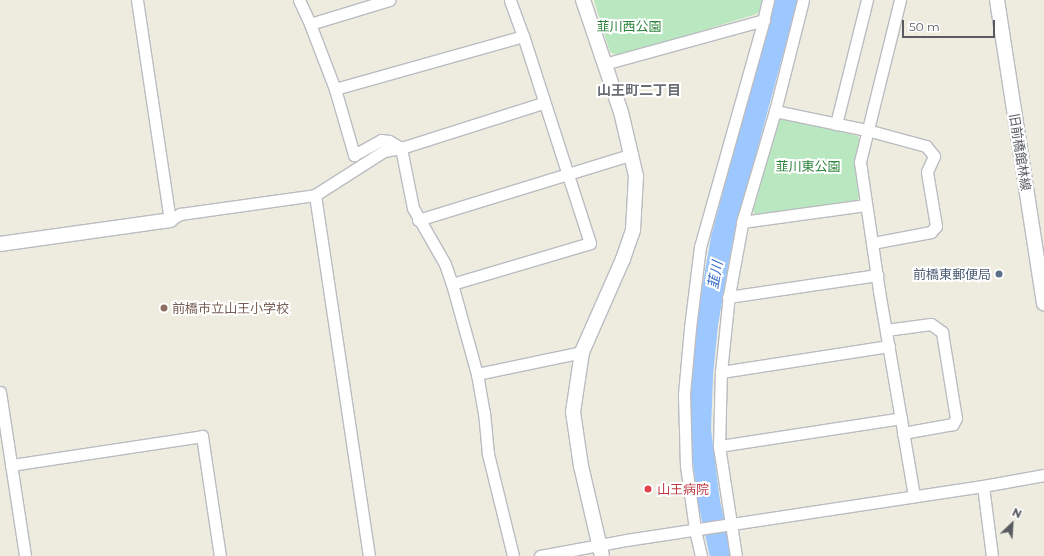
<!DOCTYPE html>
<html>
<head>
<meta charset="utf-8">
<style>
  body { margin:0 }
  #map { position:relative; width:1044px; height:556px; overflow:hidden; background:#edecdf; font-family:Montserrat,"Noto Sans JP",sans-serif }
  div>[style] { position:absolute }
  .green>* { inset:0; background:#b9e7bf }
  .river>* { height:22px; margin:-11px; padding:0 11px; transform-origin:11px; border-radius:11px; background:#9dc8ff }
  .roads { filter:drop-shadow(1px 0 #babcc2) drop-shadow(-1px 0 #babcc2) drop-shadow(0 1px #babcc2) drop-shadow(0 -1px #babcc2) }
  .minor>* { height:11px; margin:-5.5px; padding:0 5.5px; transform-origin:5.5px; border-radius:5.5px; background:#fff }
  .tertiary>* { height:14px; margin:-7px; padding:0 7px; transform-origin:7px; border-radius:7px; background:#fff }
  .dots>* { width:11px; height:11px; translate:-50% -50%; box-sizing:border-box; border:2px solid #fff; border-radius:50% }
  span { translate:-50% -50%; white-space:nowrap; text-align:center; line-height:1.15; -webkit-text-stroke:4px #fff; paint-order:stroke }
  .park-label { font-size:13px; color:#2e843d }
  .street-label { font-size:13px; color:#585b62 }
  .service-label { font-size:13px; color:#4e5e75 }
  .right { translate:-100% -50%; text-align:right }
  .education-label { font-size:13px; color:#785e54 }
  .left { translate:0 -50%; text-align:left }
  .health-label { font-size:13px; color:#be3a42 }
  .neighbourhood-label { font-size:14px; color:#696d74; font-weight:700 }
  .water-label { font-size:14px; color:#376ccb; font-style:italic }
  .north { position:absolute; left:992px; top:504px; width:40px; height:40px; -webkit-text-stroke:3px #fff; paint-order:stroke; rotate:25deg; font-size:11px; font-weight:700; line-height:16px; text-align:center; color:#585b62 }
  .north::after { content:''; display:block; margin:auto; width:14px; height:18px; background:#585b62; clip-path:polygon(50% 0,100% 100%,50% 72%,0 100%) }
  .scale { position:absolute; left:902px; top:20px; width:93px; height:18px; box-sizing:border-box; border:2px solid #585b62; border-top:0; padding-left:5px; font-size:12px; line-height:14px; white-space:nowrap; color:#585b62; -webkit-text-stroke:3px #fff; paint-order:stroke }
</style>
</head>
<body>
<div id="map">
  <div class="green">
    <div style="clip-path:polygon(594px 0,762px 0,761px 8px,758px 13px,753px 15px,619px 56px,610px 52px)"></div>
    <div style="clip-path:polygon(784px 117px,858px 136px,860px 141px,854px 164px,861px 195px,856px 202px,756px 216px,752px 209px,777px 121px)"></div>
  </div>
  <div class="river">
    <div style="left:721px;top:556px;width:55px;rotate:-102.5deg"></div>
    <div style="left:709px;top:502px;width:73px;rotate:-97.1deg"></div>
    <div style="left:700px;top:430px;width:55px;rotate:-87.9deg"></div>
    <div style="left:702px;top:375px;width:51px;rotate:-84.4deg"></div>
    <div style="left:707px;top:324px;width:87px;rotate:-80.1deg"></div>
    <div style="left:722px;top:238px;width:246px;rotate:-74.9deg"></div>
  </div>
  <div class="roads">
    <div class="minor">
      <div style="left:137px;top:0;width:222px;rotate:81.5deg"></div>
      <div style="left:170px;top:220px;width:12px;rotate:-31deg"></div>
      <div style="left:180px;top:214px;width:136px;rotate:-8deg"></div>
      <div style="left:315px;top:195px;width:82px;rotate:-32.5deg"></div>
      <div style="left:384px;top:151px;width:17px;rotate:-10deg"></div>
      <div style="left:401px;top:148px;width:149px;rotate:-17.6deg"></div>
      <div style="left:299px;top:0;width:26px;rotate:65deg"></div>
      <div style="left:310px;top:24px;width:70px;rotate:69deg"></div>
      <div style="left:335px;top:89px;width:69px;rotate:73.9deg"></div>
      <div style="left:354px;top:155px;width:31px;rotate:-29deg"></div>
      <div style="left:381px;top:140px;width:8px;rotate:7deg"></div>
      <div style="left:389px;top:141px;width:14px;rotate:30deg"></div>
      <div style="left:401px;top:148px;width:61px;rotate:78.7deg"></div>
      <div style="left:413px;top:208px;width:64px;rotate:60.3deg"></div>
      <div style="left:445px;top:264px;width:21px;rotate:71deg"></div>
      <div style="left:452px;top:284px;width:93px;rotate:74.5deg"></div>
      <div style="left:477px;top:374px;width:39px;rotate:80deg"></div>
      <div style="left:484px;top:412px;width:42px;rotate:84.6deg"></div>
      <div style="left:488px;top:454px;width:105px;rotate:76.2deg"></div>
      <div style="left:900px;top:0;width:167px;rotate:103.9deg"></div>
      <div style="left:860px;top:162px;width:130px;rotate:81.6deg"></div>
      <div style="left:879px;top:291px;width:208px;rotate:80.3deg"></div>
      <div style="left:310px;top:24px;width:83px;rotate:-16.9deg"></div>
      <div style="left:604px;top:64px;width:166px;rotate:-15.4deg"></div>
      <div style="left:335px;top:89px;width:195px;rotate:-15.7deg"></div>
      <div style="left:775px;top:111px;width:94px;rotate:11.7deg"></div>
      <div style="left:867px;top:130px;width:61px;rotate:15.2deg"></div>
      <div style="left:926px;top:146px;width:13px;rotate:51deg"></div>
      <div style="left:934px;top:156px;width:17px;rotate:114deg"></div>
      <div style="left:927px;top:172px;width:55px;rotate:80.5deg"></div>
      <div style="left:936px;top:226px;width:8px;rotate:130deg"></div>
      <div style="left:931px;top:232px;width:60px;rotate:169.4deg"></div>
      <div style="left:836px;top:124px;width:128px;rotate:-76deg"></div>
      <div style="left:315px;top:195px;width:365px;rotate:81.5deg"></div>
      <div style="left:418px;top:220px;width:224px;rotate:-17.1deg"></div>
      <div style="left:742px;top:222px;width:125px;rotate:-7.8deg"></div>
      <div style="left:452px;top:284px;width:144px;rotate:-16.5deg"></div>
      <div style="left:590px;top:243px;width:218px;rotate:-107.9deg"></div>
      <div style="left:523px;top:36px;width:38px;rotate:-110deg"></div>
      <div style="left:728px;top:297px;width:151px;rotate:-8.4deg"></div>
      <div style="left:886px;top:330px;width:45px;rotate:-7.6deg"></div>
      <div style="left:931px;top:324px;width:14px;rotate:36deg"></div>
      <div style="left:942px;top:332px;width:87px;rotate:80.8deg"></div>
      <div style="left:956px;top:418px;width:7px;rotate:117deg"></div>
      <div style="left:953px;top:424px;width:51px;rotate:169.8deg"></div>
      <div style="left:721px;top:372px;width:170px;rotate:-8.8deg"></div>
      <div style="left:477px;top:374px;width:107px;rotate:-11.8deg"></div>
      <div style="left:0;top:392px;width:166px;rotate:81.3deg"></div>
      <div style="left:719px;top:446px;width:184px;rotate:-8.7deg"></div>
      <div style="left:11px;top:465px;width:193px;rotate:-8.6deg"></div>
      <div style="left:202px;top:436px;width:121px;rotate:81.5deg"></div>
      <div style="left:983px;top:486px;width:71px;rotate:82.7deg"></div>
      <div style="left:540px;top:556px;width:87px;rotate:-10.5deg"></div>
      <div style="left:626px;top:540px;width:361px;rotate:-8.6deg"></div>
      <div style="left:983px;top:486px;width:62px;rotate:-10.2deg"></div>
      <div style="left:701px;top:556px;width:28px;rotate:-103deg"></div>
      <div style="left:695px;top:529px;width:64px;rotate:-98.1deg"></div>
      <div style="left:686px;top:466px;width:72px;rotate:-91.6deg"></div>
      <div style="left:684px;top:394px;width:66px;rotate:-84.8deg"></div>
      <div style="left:690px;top:328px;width:82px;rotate:-83deg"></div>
      <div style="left:700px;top:247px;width:230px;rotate:-74.3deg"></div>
      <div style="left:762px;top:26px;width:27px;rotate:-77deg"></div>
      <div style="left:736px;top:556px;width:111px;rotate:-98.8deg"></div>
      <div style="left:719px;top:446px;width:74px;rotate:-88.5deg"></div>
      <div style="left:721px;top:372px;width:77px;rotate:-84.1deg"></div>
      <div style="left:729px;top:295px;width:77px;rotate:-79.6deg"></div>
      <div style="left:743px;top:219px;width:113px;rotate:-73.5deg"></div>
      <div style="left:775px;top:111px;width:114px;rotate:-75.8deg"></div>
    </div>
    <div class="tertiary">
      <div style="left:583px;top:0;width:118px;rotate:71.3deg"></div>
      <div style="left:621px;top:112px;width:66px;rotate:76.8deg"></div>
      <div style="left:636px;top:176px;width:54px;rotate:93.2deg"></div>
      <div style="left:633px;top:230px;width:31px;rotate:109deg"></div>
      <div style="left:623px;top:259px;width:102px;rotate:113.8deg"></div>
      <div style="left:582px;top:352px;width:61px;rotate:98.5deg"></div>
      <div style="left:573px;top:412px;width:55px;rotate:81.6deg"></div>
      <div style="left:581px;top:466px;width:92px;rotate:76.9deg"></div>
      <div style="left:997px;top:0;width:307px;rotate:81.2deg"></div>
      <div style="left:0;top:244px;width:172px;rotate:-8deg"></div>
    </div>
  </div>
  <div class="dots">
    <div style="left:999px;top:274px;background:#5c6f8a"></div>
    <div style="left:164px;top:308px;background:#8d6e63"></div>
    <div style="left:648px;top:489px;background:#e0444e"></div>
  </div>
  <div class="park-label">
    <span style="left:629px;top:26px">韮川西公園</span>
    <span style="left:808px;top:166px">韮川東公園</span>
  </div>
  <div class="street-label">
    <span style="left:1020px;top:152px;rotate:81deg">旧前橋館林線</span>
  </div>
  <div class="service-label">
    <span class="right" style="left:991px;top:274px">前橋東郵便局</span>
  </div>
  <div class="education-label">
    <span class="left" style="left:172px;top:308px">前橋市立山王小学校</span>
  </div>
  <div class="health-label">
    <span class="left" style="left:657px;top:489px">山王病院</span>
  </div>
  <div class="neighbourhood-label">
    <span style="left:639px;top:90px">山王町二丁目</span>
  </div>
  <div class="water-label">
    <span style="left:715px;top:275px;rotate:-80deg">韮川</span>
  </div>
  <div class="north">N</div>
  <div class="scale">50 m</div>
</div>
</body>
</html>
